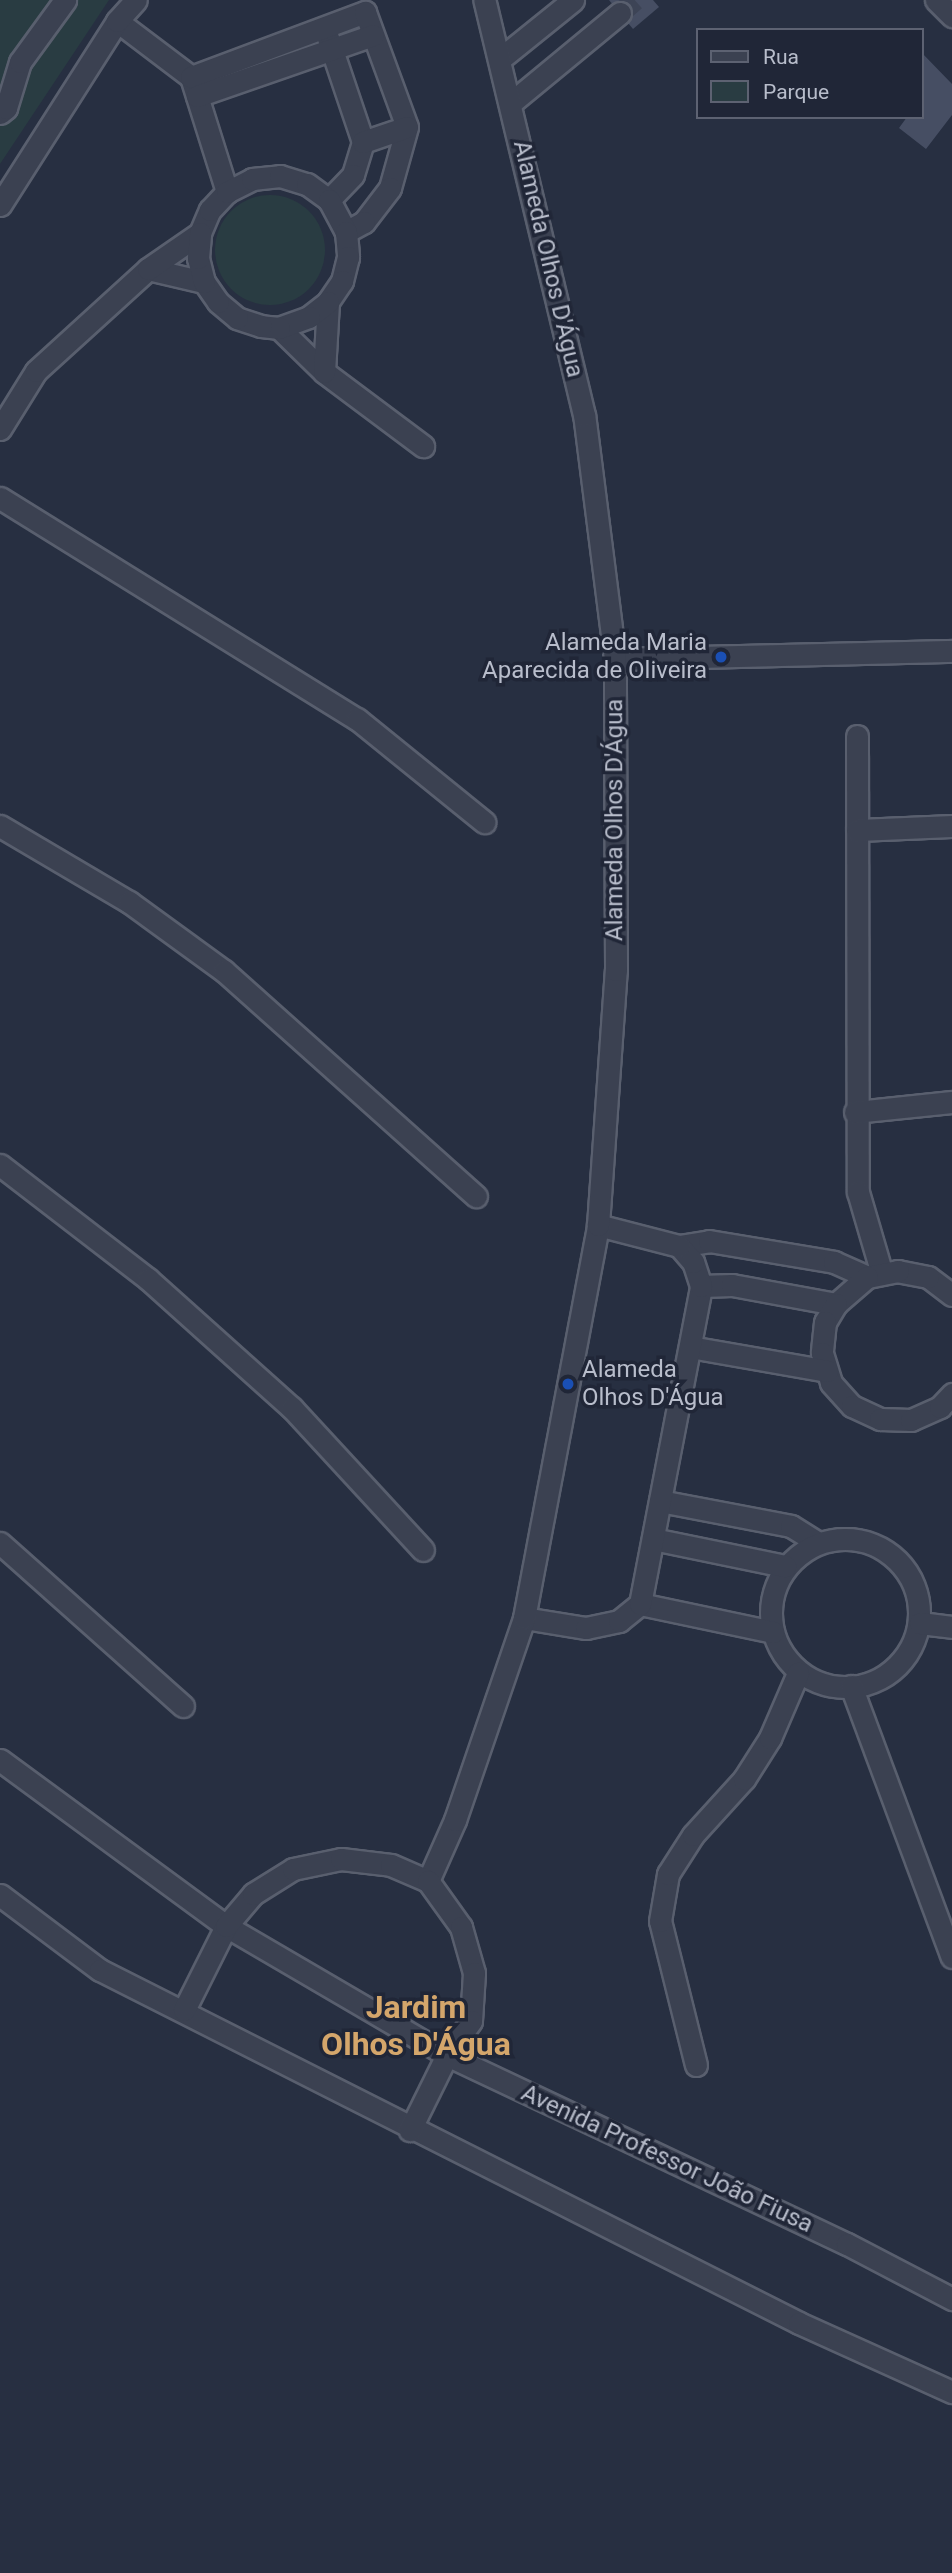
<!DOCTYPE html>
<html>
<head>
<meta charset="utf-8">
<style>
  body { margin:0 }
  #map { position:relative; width:952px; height:2573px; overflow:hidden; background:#272f41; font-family:Roboto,sans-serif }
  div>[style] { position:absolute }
  .green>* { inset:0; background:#293c42 }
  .round { border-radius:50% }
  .building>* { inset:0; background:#464e63 }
  .minor-tunnel>* { height:21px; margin-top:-10.5px; transform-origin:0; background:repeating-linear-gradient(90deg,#3d4456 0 21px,transparent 0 31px) }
  .roads { filter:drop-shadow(2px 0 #595f6e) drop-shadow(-2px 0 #595f6e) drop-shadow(0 2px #595f6e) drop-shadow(0 -2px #595f6e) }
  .minor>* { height:21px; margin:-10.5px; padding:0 10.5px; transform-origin:10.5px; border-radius:10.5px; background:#3b4151 }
  .minor>.ring { margin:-10.5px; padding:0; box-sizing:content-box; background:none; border:21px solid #3b4151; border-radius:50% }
  .dots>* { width:19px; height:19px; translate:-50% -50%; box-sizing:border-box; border:4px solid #202637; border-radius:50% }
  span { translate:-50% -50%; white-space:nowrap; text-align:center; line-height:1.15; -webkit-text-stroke:7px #202637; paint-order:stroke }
  .street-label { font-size:24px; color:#b8bdcb }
  .poi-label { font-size:24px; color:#b8bdcb }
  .right { translate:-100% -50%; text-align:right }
  .left { translate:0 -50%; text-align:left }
  .district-label { font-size:32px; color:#d4a66b; font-weight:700 }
  .legend { position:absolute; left:696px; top:28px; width:228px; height:91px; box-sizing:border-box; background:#202637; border:2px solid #5d6272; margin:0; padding:9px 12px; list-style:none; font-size:21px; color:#b8bdcb }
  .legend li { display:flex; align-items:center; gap:14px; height:35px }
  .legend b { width:35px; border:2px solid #5d6272 }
</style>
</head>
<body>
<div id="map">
  <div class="green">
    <div style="clip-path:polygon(0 0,109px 0,0 164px)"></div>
    <div class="round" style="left:215px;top:195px;width:110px;height:110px"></div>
  </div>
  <div class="building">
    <div style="clip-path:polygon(609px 0,653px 0,659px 7px,633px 29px)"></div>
    <div style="clip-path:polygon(922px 53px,952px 84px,952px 115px,926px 149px,899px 128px,907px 117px,922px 117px)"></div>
  </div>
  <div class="minor-tunnel">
    <div style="left:620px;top:13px;width:20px;rotate:-41deg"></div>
  </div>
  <div class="roads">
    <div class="minor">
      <div style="left:936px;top:0;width:23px;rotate:45deg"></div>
      <div style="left:117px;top:21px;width:93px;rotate:37.1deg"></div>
      <div style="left:191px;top:77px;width:121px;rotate:72.6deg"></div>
      <div style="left:325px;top:29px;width:119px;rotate:71.4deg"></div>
      <div style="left:363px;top:142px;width:34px;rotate:107deg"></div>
      <div style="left:353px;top:175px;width:35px;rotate:134deg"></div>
      <div style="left:500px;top:59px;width:94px;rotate:-38.9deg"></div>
      <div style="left:191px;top:77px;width:186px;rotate:-20.5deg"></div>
      <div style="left:365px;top:12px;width:122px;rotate:69.9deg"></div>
      <div style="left:407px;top:127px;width:63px;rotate:105.6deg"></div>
      <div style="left:390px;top:188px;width:43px;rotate:127.4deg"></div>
      <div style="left:364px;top:222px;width:21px;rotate:151deg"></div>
      <div style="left:197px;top:96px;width:186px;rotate:-19.1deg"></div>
      <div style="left:512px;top:102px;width:140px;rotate:-39.5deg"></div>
      <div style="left:0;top:113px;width:8px;rotate:-40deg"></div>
      <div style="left:6px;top:108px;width:48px;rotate:-73.1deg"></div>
      <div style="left:20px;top:62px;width:77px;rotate:-54deg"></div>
      <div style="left:363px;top:142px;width:46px;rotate:-18.8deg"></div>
      <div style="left:0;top:205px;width:218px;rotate:-57.5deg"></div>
      <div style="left:117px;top:21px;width:28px;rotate:-48deg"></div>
      <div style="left:148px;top:269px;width:57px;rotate:13.1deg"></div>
      <div style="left:279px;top:328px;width:63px;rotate:44.4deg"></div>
      <div style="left:324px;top:372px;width:124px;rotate:36.8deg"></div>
      <div style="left:324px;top:372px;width:70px;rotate:-86.7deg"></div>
      <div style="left:0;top:429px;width:68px;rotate:-58.2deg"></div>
      <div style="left:36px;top:371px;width:151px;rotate:-42.3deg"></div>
      <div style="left:148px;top:269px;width:63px;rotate:-34.7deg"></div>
      <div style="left:200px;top:233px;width:25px;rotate:-67deg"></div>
      <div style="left:210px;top:210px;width:25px;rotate:-47deg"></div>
      <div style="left:227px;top:192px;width:28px;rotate:-27deg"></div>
      <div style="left:252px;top:179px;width:28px;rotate:-6deg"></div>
      <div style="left:280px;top:176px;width:28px;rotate:17deg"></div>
      <div style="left:307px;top:184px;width:27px;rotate:36deg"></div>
      <div style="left:329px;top:200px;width:36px;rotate:62deg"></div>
      <div style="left:346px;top:232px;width:25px;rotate:85deg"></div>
      <div style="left:348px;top:257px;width:25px;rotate:104deg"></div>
      <div style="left:342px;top:281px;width:25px;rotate:124deg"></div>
      <div style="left:328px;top:302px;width:24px;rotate:142deg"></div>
      <div style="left:309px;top:317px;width:32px;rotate:160deg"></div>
      <div style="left:279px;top:328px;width:18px;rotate:-174deg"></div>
      <div style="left:261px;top:326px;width:25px;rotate:-162deg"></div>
      <div style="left:237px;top:318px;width:25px;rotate:-140deg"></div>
      <div style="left:218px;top:302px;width:24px;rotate:-125deg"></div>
      <div style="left:204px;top:282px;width:25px;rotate:-104deg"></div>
      <div style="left:198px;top:258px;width:25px;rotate:-85deg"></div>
      <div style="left:0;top:498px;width:420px;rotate:31.8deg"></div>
      <div style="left:357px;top:719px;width:164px;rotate:39deg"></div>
      <div style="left:615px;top:659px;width:337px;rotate:-1.4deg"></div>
      <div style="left:857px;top:736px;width:456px;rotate:89.9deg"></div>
      <div style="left:858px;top:1192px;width:85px;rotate:73.7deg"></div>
      <div style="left:0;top:826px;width:150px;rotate:30.5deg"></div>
      <div style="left:129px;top:902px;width:117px;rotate:36deg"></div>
      <div style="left:224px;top:971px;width:338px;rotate:41.8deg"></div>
      <div style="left:857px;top:830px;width:95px;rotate:-2.4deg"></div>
      <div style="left:855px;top:1112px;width:98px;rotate:-5.9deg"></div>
      <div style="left:0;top:1165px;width:187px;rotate:37.6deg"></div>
      <div style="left:148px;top:1279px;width:193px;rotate:41.9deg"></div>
      <div style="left:292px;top:1408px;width:193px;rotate:47.3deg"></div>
      <div style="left:679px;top:1246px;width:30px;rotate:-9deg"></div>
      <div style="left:709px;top:1241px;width:127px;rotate:9.5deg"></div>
      <div style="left:834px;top:1262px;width:36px;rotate:24deg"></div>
      <div style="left:701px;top:1286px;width:31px;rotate:-2deg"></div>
      <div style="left:732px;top:1285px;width:106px;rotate:10.4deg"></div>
      <div style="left:952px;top:1295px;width:30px;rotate:-143deg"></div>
      <div style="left:928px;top:1277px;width:31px;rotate:-169deg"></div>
      <div style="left:898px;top:1271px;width:32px;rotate:169deg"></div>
      <div style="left:867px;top:1277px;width:41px;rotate:138.9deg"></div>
      <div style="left:836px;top:1304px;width:21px;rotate:121deg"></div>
      <div style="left:825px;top:1322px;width:31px;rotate:96deg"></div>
      <div style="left:822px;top:1353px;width:31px;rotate:73deg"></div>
      <div style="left:831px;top:1383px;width:31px;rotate:48deg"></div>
      <div style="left:852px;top:1406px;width:31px;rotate:25deg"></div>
      <div style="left:880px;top:1419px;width:31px;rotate:2deg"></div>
      <div style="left:911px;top:1420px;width:32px;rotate:-24deg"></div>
      <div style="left:940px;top:1407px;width:18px;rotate:-47deg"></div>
      <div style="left:690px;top:1347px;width:139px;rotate:9.9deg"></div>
      <div style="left:660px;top:1501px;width:133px;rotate:10.8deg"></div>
      <div style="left:791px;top:1526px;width:31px;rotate:32deg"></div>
      <div class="ring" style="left:771px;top:1539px;width:127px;height:127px"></div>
      <div style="left:653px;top:1539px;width:135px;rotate:11.6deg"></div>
      <div style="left:0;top:1543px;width:245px;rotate:41.7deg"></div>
      <div style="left:640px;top:1604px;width:136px;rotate:11.9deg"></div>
      <div style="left:524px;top:1618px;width:63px;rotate:9.2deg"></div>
      <div style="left:586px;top:1628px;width:34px;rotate:-12deg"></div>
      <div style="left:619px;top:1621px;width:27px;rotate:-39deg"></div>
      <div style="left:640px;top:1604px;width:324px;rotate:-79.1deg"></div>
      <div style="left:701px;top:1286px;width:25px;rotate:-108deg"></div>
      <div style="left:693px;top:1262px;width:21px;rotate:-131deg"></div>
      <div style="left:679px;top:1246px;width:84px;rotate:-165.5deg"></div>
      <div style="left:920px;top:1623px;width:32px;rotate:7deg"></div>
      <div style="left:851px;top:1686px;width:289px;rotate:69.6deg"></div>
      <div style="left:0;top:1760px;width:280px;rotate:36.3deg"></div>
      <div style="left:226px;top:1926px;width:256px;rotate:30.3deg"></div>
      <div style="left:447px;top:2055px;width:442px;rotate:25.3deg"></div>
      <div style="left:847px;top:2244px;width:119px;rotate:27.6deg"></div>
      <div style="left:428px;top:1881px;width:67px;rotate:-66.1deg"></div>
      <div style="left:455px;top:1820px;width:213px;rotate:-71.1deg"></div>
      <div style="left:524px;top:1618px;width:400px;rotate:-79.3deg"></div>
      <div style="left:598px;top:1225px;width:256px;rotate:-86deg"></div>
      <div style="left:616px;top:970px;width:311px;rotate:-90.2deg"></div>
      <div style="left:615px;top:659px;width:246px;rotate:-97.2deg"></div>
      <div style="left:584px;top:415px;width:427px;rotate:-103.5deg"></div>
      <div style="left:0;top:1895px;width:125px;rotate:36.9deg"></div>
      <div style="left:100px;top:1970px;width:783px;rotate:26.79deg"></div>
      <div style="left:799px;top:2323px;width:168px;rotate:24.3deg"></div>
      <div style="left:184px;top:2010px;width:94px;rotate:-63.4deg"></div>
      <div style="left:226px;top:1926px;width:42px;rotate:-49.8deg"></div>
      <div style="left:253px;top:1894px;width:47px;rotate:-32deg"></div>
      <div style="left:293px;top:1869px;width:49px;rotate:-11.8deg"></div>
      <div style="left:341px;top:1859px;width:50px;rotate:6.8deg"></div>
      <div style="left:391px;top:1865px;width:40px;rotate:23.4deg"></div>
      <div style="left:428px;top:1881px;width:57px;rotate:54.3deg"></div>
      <div style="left:461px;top:1927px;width:48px;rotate:74.2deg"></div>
      <div style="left:474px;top:1973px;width:48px;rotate:93.6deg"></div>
      <div style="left:471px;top:2021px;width:42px;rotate:125.2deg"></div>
      <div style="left:447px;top:2055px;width:84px;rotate:116.3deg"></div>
      <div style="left:696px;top:2065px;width:148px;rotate:-104deg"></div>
      <div style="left:660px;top:1921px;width:48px;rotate:-80.3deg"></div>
      <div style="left:668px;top:1874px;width:46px;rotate:-57.3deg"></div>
      <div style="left:693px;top:1835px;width:76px;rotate:-47.7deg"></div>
      <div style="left:744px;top:1779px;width:49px;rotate:-57.6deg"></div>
      <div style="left:770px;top:1738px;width:71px;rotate:-66.7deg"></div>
    </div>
  </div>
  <div class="dots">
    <div style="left:721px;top:657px;background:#1a4fb4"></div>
    <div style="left:568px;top:1384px;background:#1a4fb4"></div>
  </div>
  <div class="street-label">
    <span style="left:548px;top:259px;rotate:77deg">Alameda Olhos D'Água</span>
    <span style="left:615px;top:820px;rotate:-90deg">Alameda Olhos D'Água</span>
    <span style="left:667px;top:2159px;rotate:25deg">Avenida Professor João Fiusa</span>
  </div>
  <div class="poi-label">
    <span class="right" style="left:707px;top:657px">Alameda Maria<br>Aparecida de Oliveira</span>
    <span class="left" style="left:582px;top:1384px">Alameda<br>Olhos D'Água</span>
  </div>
  <div class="district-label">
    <span style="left:416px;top:2026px">Jardim<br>Olhos D'Água</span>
  </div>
  <ul class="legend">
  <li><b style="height:9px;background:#3b4151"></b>Rua</li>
  <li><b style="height:19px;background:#293c42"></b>Parque</li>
  </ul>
</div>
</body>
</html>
